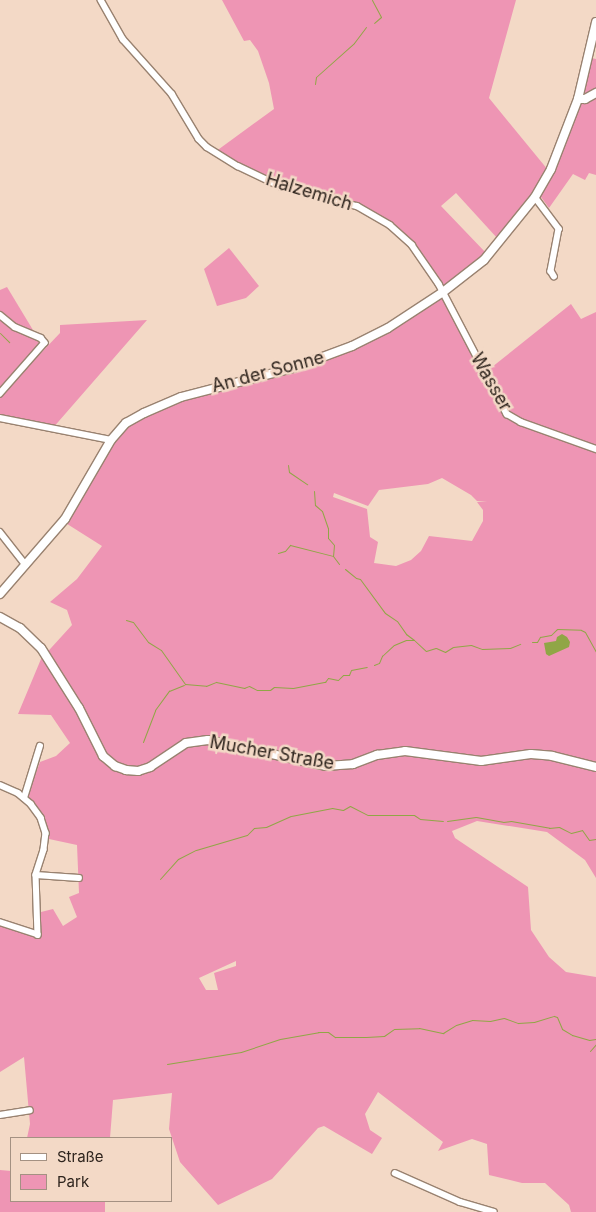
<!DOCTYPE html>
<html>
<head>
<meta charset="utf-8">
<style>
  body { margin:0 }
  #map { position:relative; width:596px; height:1212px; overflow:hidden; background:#f3d9c6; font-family:Inter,sans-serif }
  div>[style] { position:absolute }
  .green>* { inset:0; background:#ee95b4 }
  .water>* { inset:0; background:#90a646 }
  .stream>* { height:1px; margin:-0.5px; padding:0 0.5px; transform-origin:0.5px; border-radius:0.5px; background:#90a646 }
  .roads { filter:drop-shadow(1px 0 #998270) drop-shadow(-1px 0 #998270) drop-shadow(0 1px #998270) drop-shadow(0 -1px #998270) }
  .street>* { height:5.5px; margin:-2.75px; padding:0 2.75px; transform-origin:2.75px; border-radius:2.75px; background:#fff }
  .secondary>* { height:8px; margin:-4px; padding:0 4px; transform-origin:4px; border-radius:4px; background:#fff }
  span { translate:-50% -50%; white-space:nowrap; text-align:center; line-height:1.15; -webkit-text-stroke:5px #f3d9c6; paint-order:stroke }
  .street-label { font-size:18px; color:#2e241d }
  .legend { position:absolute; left:10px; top:1137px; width:162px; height:65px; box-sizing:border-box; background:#f3d9c6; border:1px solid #a49182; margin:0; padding:6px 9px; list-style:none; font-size:15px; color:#2e241d }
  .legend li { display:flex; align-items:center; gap:10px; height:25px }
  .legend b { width:25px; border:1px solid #a49182 }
</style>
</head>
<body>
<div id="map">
  <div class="green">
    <div style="clip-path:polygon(evenodd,222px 0,516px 0,489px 98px,548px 170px,534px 192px,514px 215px,514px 218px,498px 239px,456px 193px,441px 206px,487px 254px,473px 266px,477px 271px,447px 295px,487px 371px,571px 304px,581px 319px,596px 312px,596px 878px,585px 860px,547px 832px,477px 821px,452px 831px,455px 838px,528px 887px,531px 930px,549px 957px,566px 972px,596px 977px,596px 1212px,571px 1212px,569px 1205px,545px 1183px,522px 1183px,489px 1175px,487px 1144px,472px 1139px,438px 1151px,443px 1142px,378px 1092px,365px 1114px,370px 1130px,382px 1138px,372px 1154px,324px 1126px,318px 1128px,272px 1179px,218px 1205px,180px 1162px,169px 1129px,172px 1093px,113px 1100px,110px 1138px,27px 1138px,30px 1124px,24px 1057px,0 1072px,0 924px,38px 935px,37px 913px,53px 909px,63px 926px,77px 917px,69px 897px,79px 893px,77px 845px,49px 839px,45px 820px,27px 796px,40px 762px,56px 756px,70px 743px,51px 715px,18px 714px,41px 659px,72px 625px,67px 610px,50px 602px,77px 579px,102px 546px,64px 522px,121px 427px,166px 403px,265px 375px,369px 338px,443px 292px,412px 245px,366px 210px,280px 186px,215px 152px,274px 109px,269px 83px,258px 51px,250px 40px,244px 41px,222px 0,442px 478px,471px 495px,477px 501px,487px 501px,477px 502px,483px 510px,483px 521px,472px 541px,429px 536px,421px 551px,411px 560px,396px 566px,374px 563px,378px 542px,370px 537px,367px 509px,333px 497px,334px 493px,368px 506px,379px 490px,428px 484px,442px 478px,222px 0,236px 961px,236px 966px,214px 973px,218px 990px,206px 990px,199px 978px,236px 961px)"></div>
    <div style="clip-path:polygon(587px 57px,596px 59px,596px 175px,589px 173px,585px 180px,573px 174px,549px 208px,541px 197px,537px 204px,562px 144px)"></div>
    <div style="clip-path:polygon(229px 248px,259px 286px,246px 298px,217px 306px,204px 269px)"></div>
    <div style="clip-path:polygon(7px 287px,42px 345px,0 391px,0 290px)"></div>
    <div style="clip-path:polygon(147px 320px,52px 429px,0 415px,0 396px,60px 333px,60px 325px)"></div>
    <div style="clip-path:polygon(0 1170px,11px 1171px,11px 1201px,105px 1201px,105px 1212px,0 1212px)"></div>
  </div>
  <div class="water">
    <div style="clip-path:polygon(562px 634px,567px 637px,570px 642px,569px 647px,549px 656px,546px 654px,544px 643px,556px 641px,557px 637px)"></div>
  </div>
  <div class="stream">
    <div style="left:372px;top:0;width:19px;rotate:62deg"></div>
    <div style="left:381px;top:17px;width:9px;rotate:139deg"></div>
    <div style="left:315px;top:84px;width:7px;rotate:-82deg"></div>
    <div style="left:316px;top:77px;width:51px;rotate:-41.8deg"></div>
    <div style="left:354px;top:43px;width:20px;rotate:-53deg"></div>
    <div style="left:0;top:333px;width:13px;rotate:45deg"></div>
    <div style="left:288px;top:465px;width:7px;rotate:82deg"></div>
    <div style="left:289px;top:472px;width:22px;rotate:34deg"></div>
    <div style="left:314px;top:491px;width:14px;rotate:86deg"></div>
    <div style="left:315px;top:505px;width:9px;rotate:41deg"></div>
    <div style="left:322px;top:511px;width:18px;rotate:71deg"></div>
    <div style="left:328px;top:528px;width:10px;rotate:90deg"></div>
    <div style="left:328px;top:538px;width:9px;rotate:49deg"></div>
    <div style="left:334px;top:545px;width:11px;rotate:95deg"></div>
    <div style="left:278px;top:553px;width:7px;rotate:-16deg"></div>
    <div style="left:285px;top:551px;width:8px;rotate:-50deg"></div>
    <div style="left:290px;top:545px;width:44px;rotate:14.3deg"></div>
    <div style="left:333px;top:556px;width:10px;rotate:53deg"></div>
    <div style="left:345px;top:569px;width:14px;rotate:39deg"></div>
    <div style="left:356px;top:578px;width:4px;rotate:14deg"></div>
    <div style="left:360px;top:579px;width:42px;rotate:53.7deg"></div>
    <div style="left:385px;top:613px;width:14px;rotate:34deg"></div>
    <div style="left:397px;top:621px;width:16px;rotate:55deg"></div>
    <div style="left:406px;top:634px;width:10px;rotate:37deg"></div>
    <div style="left:126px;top:620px;width:7px;rotate:16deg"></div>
    <div style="left:133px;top:622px;width:25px;rotate:53deg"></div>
    <div style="left:148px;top:642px;width:15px;rotate:32deg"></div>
    <div style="left:161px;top:650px;width:42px;rotate:54.8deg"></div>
    <div style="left:185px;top:684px;width:21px;rotate:5deg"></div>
    <div style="left:206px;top:686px;width:11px;rotate:-22deg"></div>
    <div style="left:216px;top:682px;width:29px;rotate:12deg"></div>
    <div style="left:244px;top:688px;width:5px;rotate:-22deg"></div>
    <div style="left:249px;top:686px;width:9px;rotate:27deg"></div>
    <div style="left:257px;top:690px;width:13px"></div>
    <div style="left:270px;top:690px;width:5px;rotate:-37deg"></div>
    <div style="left:274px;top:687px;width:19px;rotate:3deg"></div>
    <div style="left:293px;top:688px;width:33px;rotate:-11deg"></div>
    <div style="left:325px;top:682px;width:5px;rotate:-53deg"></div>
    <div style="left:328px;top:678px;width:10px;rotate:11deg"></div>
    <div style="left:338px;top:680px;width:7px;rotate:-45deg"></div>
    <div style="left:343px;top:675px;width:6px"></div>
    <div style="left:349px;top:675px;width:5px;rotate:-68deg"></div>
    <div style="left:351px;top:670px;width:16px;rotate:-11deg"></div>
    <div style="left:532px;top:642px;width:5px"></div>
    <div style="left:537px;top:642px;width:6px;rotate:-59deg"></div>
    <div style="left:540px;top:637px;width:11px;rotate:-10deg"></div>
    <div style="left:551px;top:635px;width:8px;rotate:-45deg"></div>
    <div style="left:557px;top:629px;width:24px;rotate:2deg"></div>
    <div style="left:581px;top:630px;width:4px;rotate:27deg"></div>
    <div style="left:585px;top:632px;width:23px;rotate:61deg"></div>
    <div style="left:374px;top:665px;width:5px;rotate:-22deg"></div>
    <div style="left:379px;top:663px;width:8px;rotate:-67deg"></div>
    <div style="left:382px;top:656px;width:16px;rotate:-43deg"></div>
    <div style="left:394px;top:645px;width:13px;rotate:-23deg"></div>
    <div style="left:406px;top:640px;width:8px"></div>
    <div style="left:414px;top:640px;width:16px;rotate:43deg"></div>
    <div style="left:426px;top:651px;width:10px;rotate:-17deg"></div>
    <div style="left:436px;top:648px;width:10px;rotate:24deg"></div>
    <div style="left:445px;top:652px;width:9px;rotate:-32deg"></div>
    <div style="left:453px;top:647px;width:18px;rotate:-6deg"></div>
    <div style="left:471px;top:645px;width:12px;rotate:20deg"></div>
    <div style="left:482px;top:649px;width:28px;rotate:-2deg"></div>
    <div style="left:510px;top:648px;width:11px;rotate:-22deg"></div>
    <div style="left:143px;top:742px;width:34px;rotate:-69deg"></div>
    <div style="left:155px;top:710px;width:24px;rotate:-54deg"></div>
    <div style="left:169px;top:691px;width:16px;rotate:-22deg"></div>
    <div style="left:447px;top:821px;width:29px;rotate:-8deg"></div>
    <div style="left:476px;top:817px;width:27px;rotate:10deg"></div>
    <div style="left:503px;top:822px;width:8px;rotate:-7deg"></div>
    <div style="left:511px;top:821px;width:39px;rotate:10deg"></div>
    <div style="left:549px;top:828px;width:10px;rotate:-6deg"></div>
    <div style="left:559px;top:827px;width:13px;rotate:27deg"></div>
    <div style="left:571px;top:833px;width:11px;rotate:-15deg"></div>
    <div style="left:582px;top:830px;width:12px;rotate:55deg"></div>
    <div style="left:589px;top:840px;width:7px;rotate:-8deg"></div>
    <div style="left:160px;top:879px;width:27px;rotate:-48deg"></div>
    <div style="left:178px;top:859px;width:20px;rotate:-27deg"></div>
    <div style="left:196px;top:850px;width:53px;rotate:-16.4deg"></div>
    <div style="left:247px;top:835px;width:10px;rotate:-45deg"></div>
    <div style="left:254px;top:828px;width:12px;rotate:-5deg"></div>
    <div style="left:266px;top:827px;width:27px;rotate:-24deg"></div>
    <div style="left:291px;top:816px;width:42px;rotate:-11deg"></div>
    <div style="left:332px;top:808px;width:11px;rotate:10deg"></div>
    <div style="left:343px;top:810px;width:8px;rotate:-30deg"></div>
    <div style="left:350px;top:806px;width:20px;rotate:27deg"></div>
    <div style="left:368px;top:815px;width:46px"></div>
    <div style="left:414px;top:815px;width:7px;rotate:34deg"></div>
    <div style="left:420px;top:819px;width:23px;rotate:5deg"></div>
    <div style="left:590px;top:1051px;width:9px;rotate:-49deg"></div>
    <div style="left:167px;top:1064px;width:75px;rotate:-9.2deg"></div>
    <div style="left:241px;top:1052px;width:41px;rotate:-18.4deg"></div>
    <div style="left:280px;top:1039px;width:39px;rotate:-10deg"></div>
    <div style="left:318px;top:1032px;width:10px"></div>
    <div style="left:328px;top:1032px;width:9px;rotate:36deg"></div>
    <div style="left:335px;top:1037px;width:31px"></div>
    <div style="left:366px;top:1037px;width:18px;rotate:-3deg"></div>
    <div style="left:384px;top:1036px;width:12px;rotate:-35deg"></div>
    <div style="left:394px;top:1029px;width:25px;rotate:-2deg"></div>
    <div style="left:419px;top:1028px;width:25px;rotate:12deg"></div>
    <div style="left:443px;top:1033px;width:15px;rotate:-32deg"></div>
    <div style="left:456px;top:1025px;width:17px;rotate:-17deg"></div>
    <div style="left:472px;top:1020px;width:18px;rotate:3deg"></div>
    <div style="left:490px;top:1021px;width:14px;rotate:-12deg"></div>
    <div style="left:504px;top:1018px;width:15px;rotate:20deg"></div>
    <div style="left:518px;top:1023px;width:16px;rotate:-4deg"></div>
    <div style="left:534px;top:1022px;width:21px;rotate:-17deg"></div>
    <div style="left:554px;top:1016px;width:3px;rotate:18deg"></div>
    <div style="left:557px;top:1017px;width:13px;rotate:67deg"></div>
    <div style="left:562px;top:1029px;width:12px;rotate:31deg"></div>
    <div style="left:572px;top:1035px;width:18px;rotate:16deg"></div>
    <div style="left:589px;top:1040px;width:7px;rotate:-8deg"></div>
  </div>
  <div class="roads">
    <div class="street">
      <div style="left:101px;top:0;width:45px;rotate:60.6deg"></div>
      <div style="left:123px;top:39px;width:74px;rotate:48.3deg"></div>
      <div style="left:172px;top:94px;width:52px;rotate:59deg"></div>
      <div style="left:199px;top:139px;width:11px;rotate:45deg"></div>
      <div style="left:207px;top:147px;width:36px;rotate:32deg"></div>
      <div style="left:238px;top:166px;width:47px;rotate:25.5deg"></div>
      <div style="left:280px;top:186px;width:80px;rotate:14.6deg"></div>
      <div style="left:357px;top:206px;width:38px;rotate:30deg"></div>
      <div style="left:390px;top:225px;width:30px;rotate:42deg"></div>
      <div style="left:412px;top:245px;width:47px;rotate:55.3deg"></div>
      <div style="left:439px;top:284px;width:147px;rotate:62.4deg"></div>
      <div style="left:507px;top:414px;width:16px;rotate:30deg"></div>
      <div style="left:521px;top:422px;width:80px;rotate:19.8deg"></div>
      <div style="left:535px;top:197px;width:40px;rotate:53deg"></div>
      <div style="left:559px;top:229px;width:43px;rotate:100.8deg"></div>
      <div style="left:551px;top:271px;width:6px;rotate:59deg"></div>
      <div style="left:0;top:315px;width:19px;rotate:39deg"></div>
      <div style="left:15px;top:327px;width:28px;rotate:23deg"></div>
      <div style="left:41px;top:338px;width:6px;rotate:51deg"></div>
      <div style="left:45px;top:343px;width:68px;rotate:131.4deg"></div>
      <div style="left:0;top:418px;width:113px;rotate:11.2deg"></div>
      <div style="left:0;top:532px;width:42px;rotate:51.8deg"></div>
      <div style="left:0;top:785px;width:20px;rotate:24deg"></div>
      <div style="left:18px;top:793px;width:17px;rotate:40deg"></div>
      <div style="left:31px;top:804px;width:17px;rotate:54deg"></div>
      <div style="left:41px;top:818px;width:16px;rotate:72deg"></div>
      <div style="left:46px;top:833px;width:17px;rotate:97deg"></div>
      <div style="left:44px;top:850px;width:26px;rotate:108deg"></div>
      <div style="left:36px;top:875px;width:60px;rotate:88.1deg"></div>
      <div style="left:38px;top:935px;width:40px;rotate:-162deg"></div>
      <div style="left:24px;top:798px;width:54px;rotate:-72.9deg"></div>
      <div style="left:36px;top:875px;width:43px;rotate:4deg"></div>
      <div style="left:0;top:1115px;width:30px;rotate:-9deg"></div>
      <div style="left:395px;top:1173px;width:71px;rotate:24deg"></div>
      <div style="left:460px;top:1202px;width:35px;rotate:16deg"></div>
    </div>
    <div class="secondary">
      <div style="left:578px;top:99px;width:7px"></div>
      <div style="left:585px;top:99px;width:13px;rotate:-29deg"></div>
      <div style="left:0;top:594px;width:99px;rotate:-49.1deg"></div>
      <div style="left:65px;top:519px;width:91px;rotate:-59.8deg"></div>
      <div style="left:111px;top:440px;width:23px;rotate:-49deg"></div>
      <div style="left:126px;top:423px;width:21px;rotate:-29deg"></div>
      <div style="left:144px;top:413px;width:40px;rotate:-23.4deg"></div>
      <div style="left:181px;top:397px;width:116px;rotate:-14.5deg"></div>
      <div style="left:293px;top:368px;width:63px;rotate:-20.4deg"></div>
      <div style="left:352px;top:346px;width:40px;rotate:-26.6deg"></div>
      <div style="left:388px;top:328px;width:66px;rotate:-33.2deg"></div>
      <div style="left:443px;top:292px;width:52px;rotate:-38deg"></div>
      <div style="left:484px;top:260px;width:81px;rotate:-51deg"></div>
      <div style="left:535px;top:197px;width:32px;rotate:-60deg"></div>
      <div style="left:551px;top:169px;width:75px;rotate:-68.9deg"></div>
      <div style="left:578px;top:99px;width:79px;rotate:-76.8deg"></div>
      <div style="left:0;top:617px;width:23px;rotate:29deg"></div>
      <div style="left:20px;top:628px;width:29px;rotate:44deg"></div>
      <div style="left:41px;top:648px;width:71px;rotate:57.7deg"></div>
      <div style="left:79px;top:708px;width:54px;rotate:63.4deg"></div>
      <div style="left:103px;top:756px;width:16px;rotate:40deg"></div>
      <div style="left:115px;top:766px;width:12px;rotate:20deg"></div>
      <div style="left:126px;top:770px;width:12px;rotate:5deg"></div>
      <div style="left:138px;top:771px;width:13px;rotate:-18deg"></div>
      <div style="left:150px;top:767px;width:43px;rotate:-33.7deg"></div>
      <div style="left:186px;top:743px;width:22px;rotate:-8deg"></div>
      <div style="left:208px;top:740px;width:121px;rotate:12.4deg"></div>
      <div style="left:326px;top:766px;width:27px;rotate:-4deg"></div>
      <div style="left:353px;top:764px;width:26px;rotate:-21deg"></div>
      <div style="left:377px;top:755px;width:28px;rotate:-8deg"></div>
      <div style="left:405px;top:751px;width:77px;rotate:7.5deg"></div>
      <div style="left:481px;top:761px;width:50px;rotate:-8deg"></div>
      <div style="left:531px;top:754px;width:21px;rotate:5deg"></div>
      <div style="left:552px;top:756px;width:45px;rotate:14deg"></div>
    </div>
  </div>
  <div class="street-label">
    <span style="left:309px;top:192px;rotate:17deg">Halzemich</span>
    <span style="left:268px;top:372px;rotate:-15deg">An der Sonne</span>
    <span style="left:491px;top:382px;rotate:60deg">Wasser</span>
    <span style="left:272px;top:753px;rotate:10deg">Mucher Straße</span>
  </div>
  <ul class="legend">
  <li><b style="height:6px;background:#fff"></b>Straße</li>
  <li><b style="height:14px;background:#ee95b4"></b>Park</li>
  </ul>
</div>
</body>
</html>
